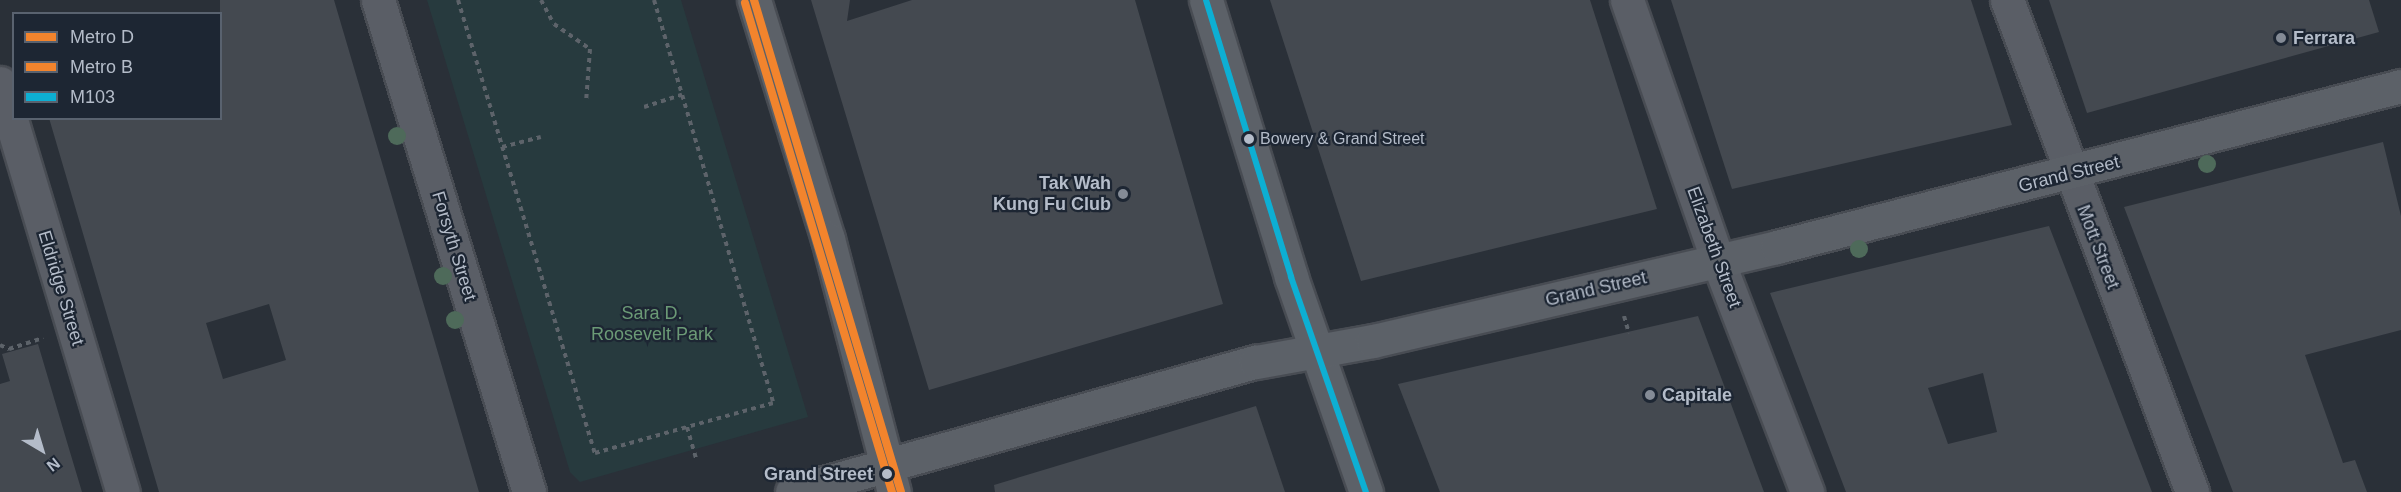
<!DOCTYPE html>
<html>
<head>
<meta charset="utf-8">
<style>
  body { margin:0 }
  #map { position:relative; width:2401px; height:492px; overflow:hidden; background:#2a3038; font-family:Arial,sans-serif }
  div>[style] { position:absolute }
  .green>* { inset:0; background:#273a3e }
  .building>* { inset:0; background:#444950 }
  .path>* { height:4px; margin-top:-2px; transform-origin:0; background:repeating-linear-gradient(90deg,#5d636a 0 4.5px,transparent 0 9px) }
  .roads { filter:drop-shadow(2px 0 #484c53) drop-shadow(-2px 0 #484c53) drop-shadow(0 2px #484c53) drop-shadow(0 -2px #484c53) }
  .minor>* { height:33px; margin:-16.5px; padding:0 16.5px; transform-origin:16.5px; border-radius:16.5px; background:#5a5e66 }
  .major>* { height:33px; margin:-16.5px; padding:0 16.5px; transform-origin:16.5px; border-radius:16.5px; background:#5c6168 }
  .bus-1>* { height:6px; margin:-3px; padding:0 3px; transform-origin:3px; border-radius:3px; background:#0dafd3 }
  .metro-1>* { height:8px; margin:-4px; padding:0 4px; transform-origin:4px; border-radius:4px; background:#f2842d }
  .metro-2>* { height:8px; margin:-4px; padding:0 4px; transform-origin:4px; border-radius:4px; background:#f2842d }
  .trees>* { width:18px; height:18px; margin:-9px; border-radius:50%; background:#4e6a5a }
  .dots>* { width:16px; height:16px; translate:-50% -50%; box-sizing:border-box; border:3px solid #1d2633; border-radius:50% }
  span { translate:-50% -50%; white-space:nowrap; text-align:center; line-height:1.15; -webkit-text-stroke:4.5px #1d2633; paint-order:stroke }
  .bus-label { font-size:16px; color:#b4bcc9 }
  .left { translate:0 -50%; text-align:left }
  .poi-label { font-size:18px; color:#b4bcc9; font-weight:700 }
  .right { translate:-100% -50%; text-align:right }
  .street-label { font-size:18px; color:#b4bcc9 }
  .park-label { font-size:18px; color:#6b9a76 }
  .stop-label { font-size:18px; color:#b4bcc9; font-weight:700 }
  .legend { position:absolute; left:12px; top:12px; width:210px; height:108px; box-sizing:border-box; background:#1d2633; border:2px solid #59626f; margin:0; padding:8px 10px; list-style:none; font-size:18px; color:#b4bcc9 }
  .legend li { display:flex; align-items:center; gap:12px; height:30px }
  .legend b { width:30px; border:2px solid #59626f }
  .north { position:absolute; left:12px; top:420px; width:60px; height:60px; -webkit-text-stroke:4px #1d2633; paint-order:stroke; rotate:142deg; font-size:16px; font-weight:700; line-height:24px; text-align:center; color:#b4bcc9 }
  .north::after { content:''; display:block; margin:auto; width:21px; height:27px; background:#b4bcc9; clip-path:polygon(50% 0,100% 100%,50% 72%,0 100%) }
</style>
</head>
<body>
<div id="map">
  <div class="green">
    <div style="clip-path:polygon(427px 0,681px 0,808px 417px,580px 482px,570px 472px)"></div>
  </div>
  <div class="building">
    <div style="clip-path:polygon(evenodd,220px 0,334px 0,479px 492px,159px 492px,49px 118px,220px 118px,220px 0,269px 304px,286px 360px,223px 379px,206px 323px,269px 304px)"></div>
    <div style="clip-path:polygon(811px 0,850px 0,847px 21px,912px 0,1135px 0,1223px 304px,929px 390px)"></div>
    <div style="clip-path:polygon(1270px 0,1590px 0,1657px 209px,1361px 281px)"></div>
    <div style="clip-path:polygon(1671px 0,1971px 0,2012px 125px,1732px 189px)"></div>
    <div style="clip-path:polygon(2049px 0,2369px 0,2379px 32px,2087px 113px)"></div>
    <div style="clip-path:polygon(2383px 142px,2401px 216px,2401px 330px,2305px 355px,2343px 463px,2355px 460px,2367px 492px,2233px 492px,2124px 207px)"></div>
    <div style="clip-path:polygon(evenodd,2049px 226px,2152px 492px,1846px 492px,1770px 293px,2049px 226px,1983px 373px,1997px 432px,1948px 444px,1928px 388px,1983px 373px)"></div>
    <div style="clip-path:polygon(1698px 316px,1764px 492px,1440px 492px,1398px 384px)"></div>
    <div style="clip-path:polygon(38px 344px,67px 442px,82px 492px,0 492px,0 384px,10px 381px,2px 354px)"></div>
    <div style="clip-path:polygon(1256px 406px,1285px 492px,995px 492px,994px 485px)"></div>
  </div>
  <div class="path">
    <div style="left:458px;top:0;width:473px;rotate:73.2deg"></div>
    <div style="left:595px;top:453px;width:96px;rotate:-15.8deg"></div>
    <div style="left:541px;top:0;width:27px;rotate:62deg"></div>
    <div style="left:554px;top:24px;width:44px;rotate:34.8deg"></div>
    <div style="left:590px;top:49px;width:53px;rotate:94.3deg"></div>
    <div style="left:654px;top:0;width:420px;rotate:73.5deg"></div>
    <div style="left:773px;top:403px;width:89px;rotate:164.4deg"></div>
    <div style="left:687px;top:427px;width:32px;rotate:74deg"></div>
    <div style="left:644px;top:107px;width:40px;rotate:-18deg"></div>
    <div style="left:502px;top:147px;width:40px;rotate:-14.4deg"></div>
    <div style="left:1624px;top:316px;width:18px;rotate:74deg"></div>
    <div style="left:0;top:345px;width:10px;rotate:24deg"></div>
    <div style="left:9px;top:349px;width:36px;rotate:-18deg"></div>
  </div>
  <div class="roads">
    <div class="minor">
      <div style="left:378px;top:0;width:515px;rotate:72.94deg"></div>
      <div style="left:1627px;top:0;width:276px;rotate:70.8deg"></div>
      <div style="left:1718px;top:261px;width:248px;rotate:68.9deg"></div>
      <div style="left:2007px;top:0;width:526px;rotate:69.39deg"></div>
      <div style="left:0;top:83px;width:427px;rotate:73.3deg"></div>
    </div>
    <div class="major">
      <div style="left:754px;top:0;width:250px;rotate:72.8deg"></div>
      <div style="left:828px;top:239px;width:261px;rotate:75.4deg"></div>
      <div style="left:1206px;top:0;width:290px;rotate:72.9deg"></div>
      <div style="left:1291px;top:277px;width:228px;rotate:70.8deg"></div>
      <div style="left:792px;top:492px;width:482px;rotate:-15.7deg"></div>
      <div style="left:1256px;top:362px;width:119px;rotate:-10.2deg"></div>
      <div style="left:1373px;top:341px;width:415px;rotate:-13.1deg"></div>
      <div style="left:1777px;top:247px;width:644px;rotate:-14.47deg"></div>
    </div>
  </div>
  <div class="bus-1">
    <div style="left:1206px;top:0;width:290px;rotate:72.9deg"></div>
    <div style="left:1291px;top:277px;width:228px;rotate:70.8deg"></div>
  </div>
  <div class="metro-1">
    <div style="left:754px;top:0;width:513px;rotate:73.36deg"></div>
  </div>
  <div class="metro-2">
    <div style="left:745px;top:3px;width:511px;rotate:73.27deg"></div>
  </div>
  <div class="trees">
    <div style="left:397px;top:136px"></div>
    <div style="left:2207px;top:164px"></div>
    <div style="left:1859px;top:249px"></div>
    <div style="left:443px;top:276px"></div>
    <div style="left:455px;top:320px"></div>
  </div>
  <div class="dots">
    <div style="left:2281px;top:38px;background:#848b96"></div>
    <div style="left:1249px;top:139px;background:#b4bcc9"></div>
    <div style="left:1123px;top:194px;background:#848b96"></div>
    <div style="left:1650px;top:395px;background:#848b96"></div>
    <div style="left:887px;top:474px;background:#b4bcc9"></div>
  </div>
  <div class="bus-label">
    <span class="left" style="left:1260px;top:139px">Bowery &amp; Grand Street</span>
  </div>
  <div class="poi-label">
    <span class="left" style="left:2293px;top:38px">Ferrara</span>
    <span class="right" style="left:1111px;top:194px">Tak Wah<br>Kung Fu Club</span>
    <span class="left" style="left:1662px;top:395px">Capitale</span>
  </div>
  <div class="street-label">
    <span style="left:2069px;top:174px;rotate:-14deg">Grand Street</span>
    <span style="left:454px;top:246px;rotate:73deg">Forsyth Street</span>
    <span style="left:1714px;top:247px;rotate:70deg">Elizabeth Street</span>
    <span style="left:2098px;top:247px;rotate:69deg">Mott Street</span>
    <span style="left:61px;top:288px;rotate:73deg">Eldridge Street</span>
    <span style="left:1596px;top:289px;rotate:-13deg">Grand Street</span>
  </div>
  <div class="park-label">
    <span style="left:652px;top:324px">Sara D.<br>Roosevelt Park</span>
  </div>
  <div class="stop-label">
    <span class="right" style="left:873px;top:474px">Grand Street</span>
  </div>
  <ul class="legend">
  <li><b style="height:8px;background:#f2842d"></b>Metro D</li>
  <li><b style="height:8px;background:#f2842d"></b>Metro B</li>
  <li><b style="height:8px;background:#0dafd3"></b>M103</li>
  </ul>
  <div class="north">N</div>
</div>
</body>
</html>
